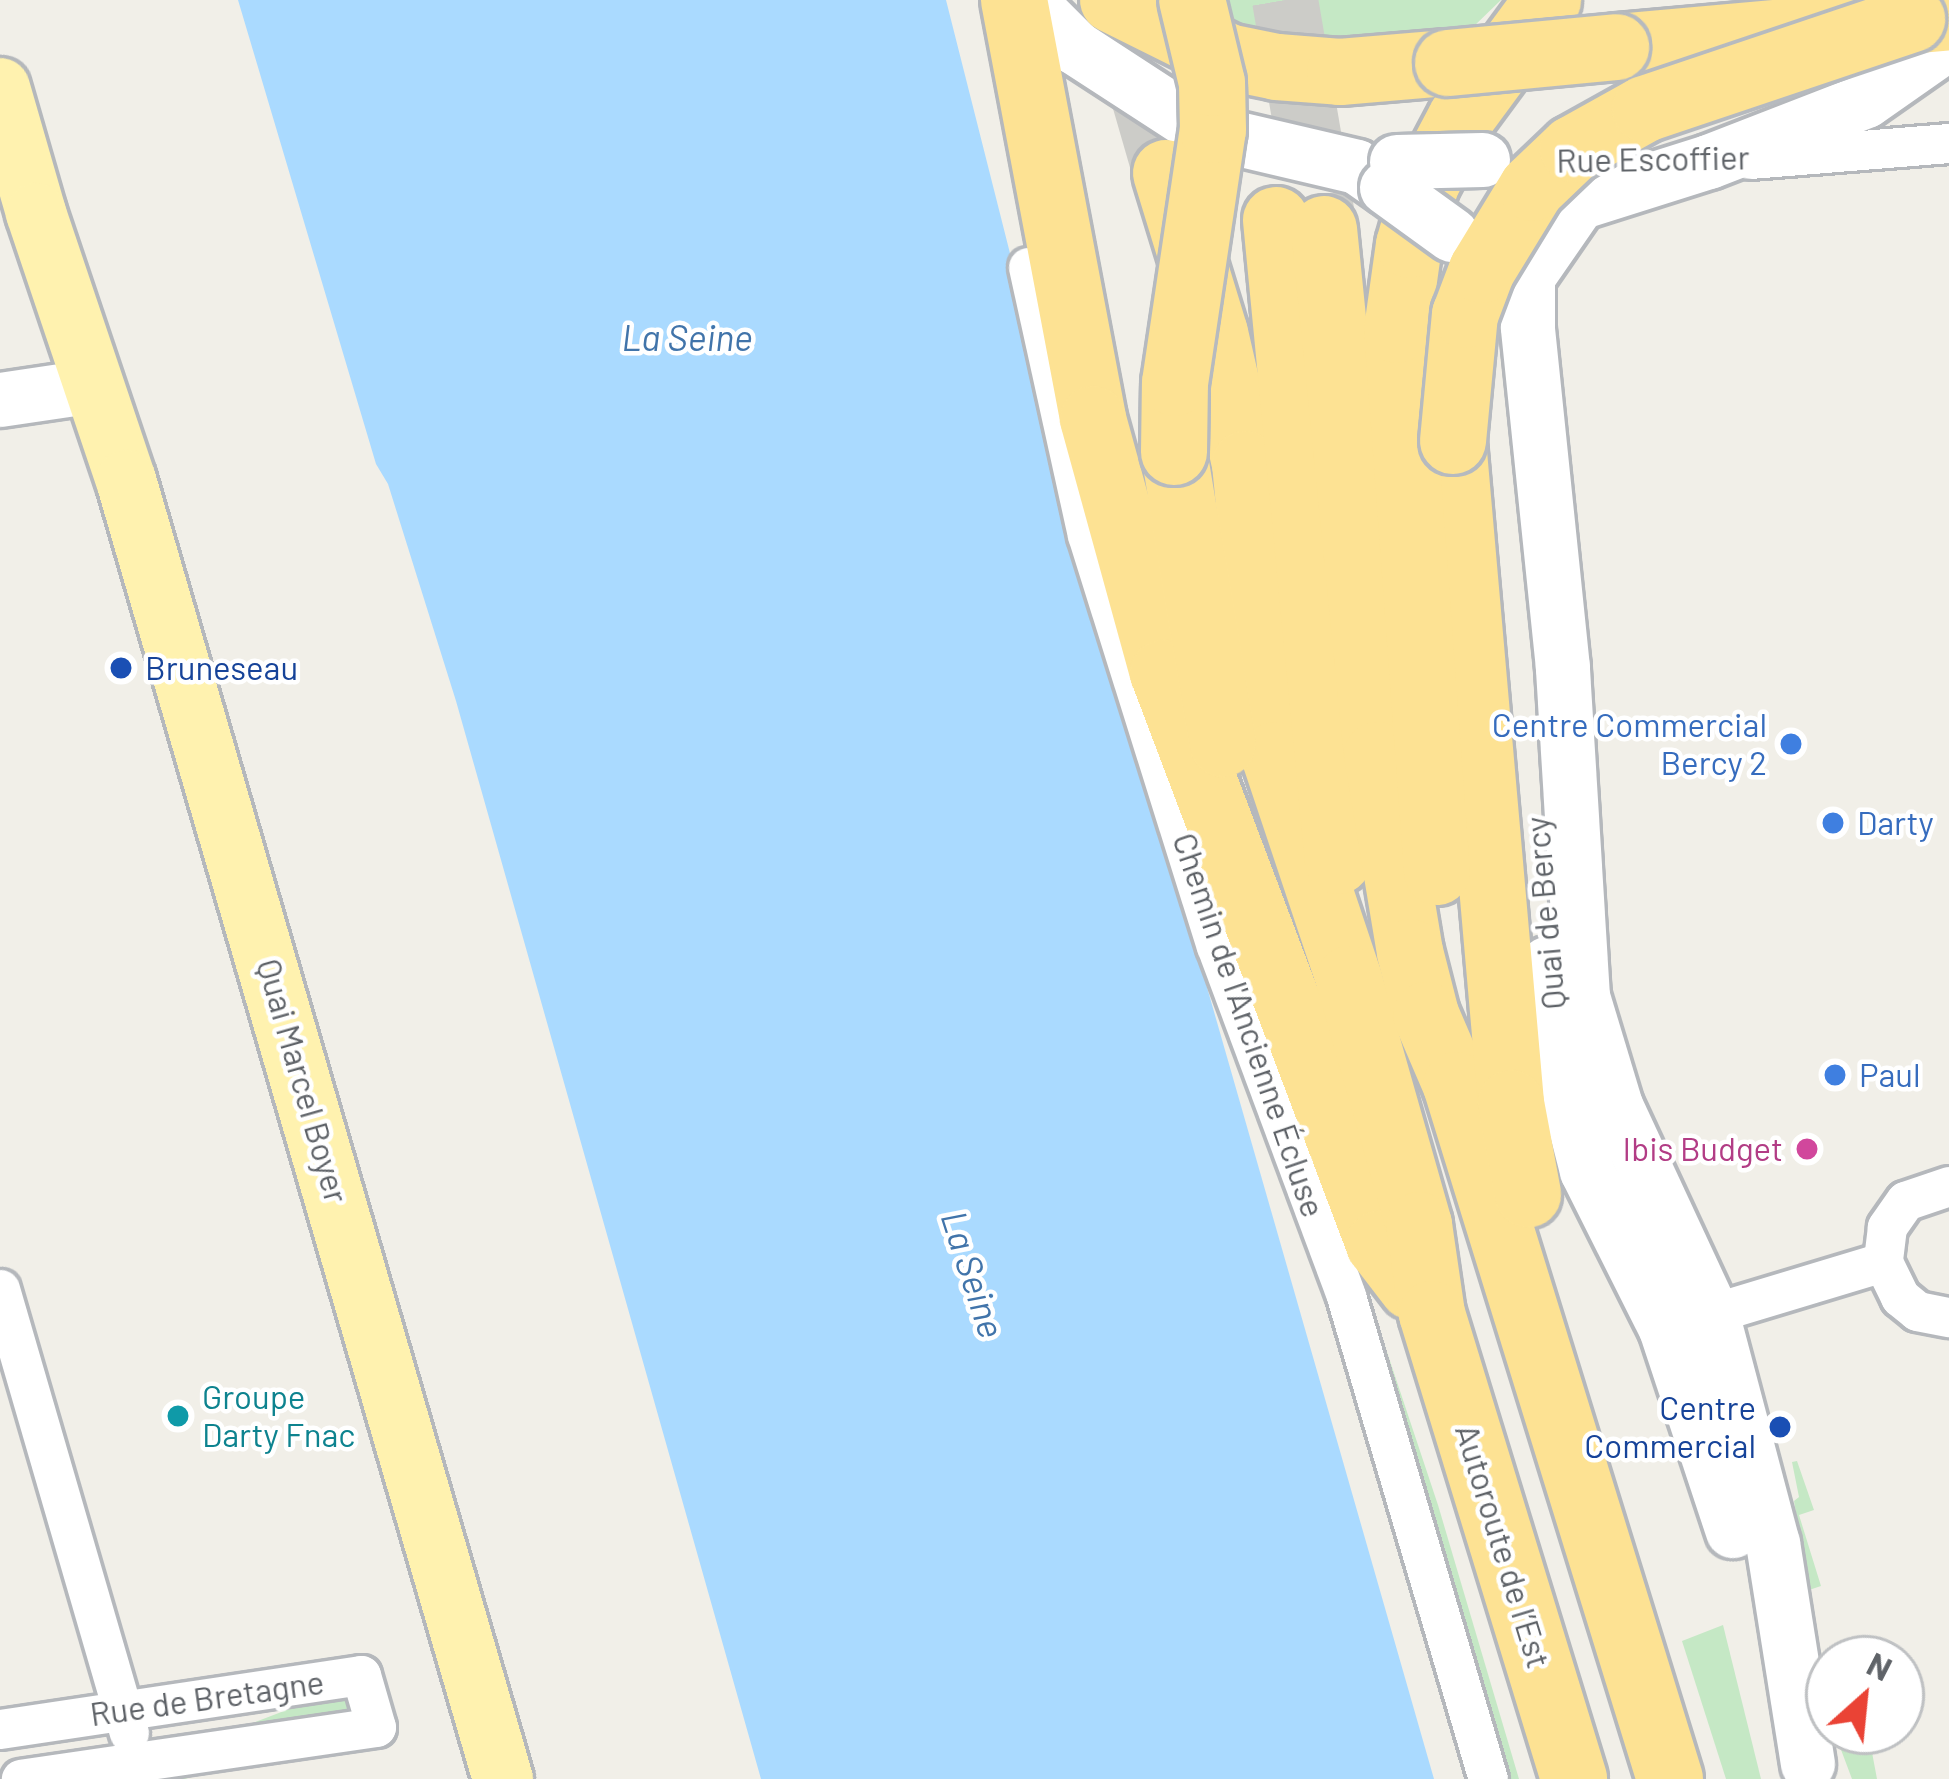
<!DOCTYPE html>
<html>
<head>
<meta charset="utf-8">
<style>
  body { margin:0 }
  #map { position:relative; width:1949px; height:1779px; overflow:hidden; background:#f1efe8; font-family:Barlow,sans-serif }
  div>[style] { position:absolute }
  .green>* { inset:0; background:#c5e8c5; transform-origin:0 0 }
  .water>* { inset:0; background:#aadaff }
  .highway-tunnel>* { height:66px; margin-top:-33px; transform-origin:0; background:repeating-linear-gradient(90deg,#ccccc8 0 66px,transparent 0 99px) }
  .roads { filter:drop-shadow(3px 0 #b5b8bc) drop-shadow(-3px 0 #b5b8bc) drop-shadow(0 3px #b5b8bc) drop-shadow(0 -3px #b5b8bc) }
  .street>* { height:39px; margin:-19.5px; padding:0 19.5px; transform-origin:19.5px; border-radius:19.5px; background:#fff }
  .secondary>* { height:54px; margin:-27px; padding:0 27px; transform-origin:27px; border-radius:27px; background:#fff }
  .primary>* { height:60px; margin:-30px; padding:0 30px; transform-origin:30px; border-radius:30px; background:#fff2af }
  .highway>* { height:66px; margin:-33px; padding:0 33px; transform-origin:33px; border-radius:33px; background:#fde293 }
  .bridges { filter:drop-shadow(3px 0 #b6babf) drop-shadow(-3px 0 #b6babf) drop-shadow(0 3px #b6babf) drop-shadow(0 -3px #b6babf) }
  .secondary-bridge>* { height:54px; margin:-27px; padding:0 27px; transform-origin:27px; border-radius:27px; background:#fff }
  .highway-bridge>* { height:66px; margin:-33px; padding:0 33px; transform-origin:33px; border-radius:33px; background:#fde293 }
  .dots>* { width:33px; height:33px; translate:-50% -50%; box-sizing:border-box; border:6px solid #fff; border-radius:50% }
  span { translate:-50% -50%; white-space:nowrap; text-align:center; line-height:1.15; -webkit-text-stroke:9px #fff; paint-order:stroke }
  .street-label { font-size:33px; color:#5f6368 }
  .transit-label { font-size:33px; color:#164399 }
  .left { translate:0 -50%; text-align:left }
  .right { translate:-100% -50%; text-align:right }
  .shop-label { font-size:33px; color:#366cbe }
  .hotel-label { font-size:33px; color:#b23c85 }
  .culture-label { font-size:33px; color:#0d838f }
  .water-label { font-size:36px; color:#4174aa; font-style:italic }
  .north { position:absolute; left:1805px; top:1635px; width:120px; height:120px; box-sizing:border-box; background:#fff; border:3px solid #bfc1c3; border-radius:50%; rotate:27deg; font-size:33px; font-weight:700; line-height:48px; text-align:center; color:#5f6368 }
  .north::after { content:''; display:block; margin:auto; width:42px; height:54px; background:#ea4335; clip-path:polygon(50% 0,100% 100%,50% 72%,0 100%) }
</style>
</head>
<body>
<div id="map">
  <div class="green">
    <div style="clip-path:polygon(1222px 0,1501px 0,1471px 29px,1377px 41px,1232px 35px)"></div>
    <div style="clip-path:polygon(1352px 1247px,1438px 1505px,1519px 1779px,1501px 1779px,1424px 1525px)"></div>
    <div style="clip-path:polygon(1797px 1461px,1814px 1510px,1799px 1515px,1821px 1586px,1809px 1590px,1794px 1501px,1799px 1497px,1792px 1462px)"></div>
    <div style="clip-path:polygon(1723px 1625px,1761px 1779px,1726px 1779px,1682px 1641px)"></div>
    <div style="left:344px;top:1688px;width:28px;height:185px;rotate:69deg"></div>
    <div style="clip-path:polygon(1834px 1731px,1868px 1731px,1877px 1779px,1852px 1779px)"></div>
  </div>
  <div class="water">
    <div style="clip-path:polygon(238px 0,946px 0,1110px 649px,1434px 1779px,761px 1779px,456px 701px,388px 484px,376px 464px)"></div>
  </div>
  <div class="highway-tunnel">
    <div style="left:1116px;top:0;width:180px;rotate:73.9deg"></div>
    <div style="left:1285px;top:0;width:232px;rotate:80.3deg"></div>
  </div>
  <div class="roads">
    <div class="street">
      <div style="left:1750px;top:159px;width:200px;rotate:-4.6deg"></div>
      <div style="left:1028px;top:267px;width:274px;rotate:77.6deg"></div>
      <div style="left:1087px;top:535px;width:431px;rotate:72.6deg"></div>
      <div style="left:1216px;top:946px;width:373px;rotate:69.6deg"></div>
      <div style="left:1346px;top:1296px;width:503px;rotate:73.62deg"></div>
      <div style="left:1949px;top:1186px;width:46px;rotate:161.2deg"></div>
      <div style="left:1905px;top:1201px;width:32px;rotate:125deg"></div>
      <div style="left:1887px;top:1227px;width:35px;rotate:97deg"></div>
      <div style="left:1883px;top:1262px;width:39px;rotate:64deg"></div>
      <div style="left:1900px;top:1297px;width:22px;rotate:39deg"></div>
      <div style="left:1917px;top:1311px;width:33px;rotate:11deg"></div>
      <div style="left:0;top:1289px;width:462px;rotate:73.8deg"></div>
      <div style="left:1687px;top:1321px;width:205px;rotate:-16.8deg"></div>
      <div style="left:0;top:1729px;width:365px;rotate:-8.5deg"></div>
      <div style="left:361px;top:1675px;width:54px;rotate:73.9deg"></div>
      <div style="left:376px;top:1727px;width:359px;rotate:171.7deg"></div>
    </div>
    <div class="secondary">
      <div style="left:1028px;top:0;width:68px;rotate:45deg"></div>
      <div style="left:1076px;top:48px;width:153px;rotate:33deg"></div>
      <div style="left:1204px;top:131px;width:157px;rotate:13.2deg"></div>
      <div style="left:1357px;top:167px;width:37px;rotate:35deg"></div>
      <div style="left:0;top:400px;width:96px;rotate:-8.4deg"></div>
      <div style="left:1547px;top:964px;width:95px;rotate:83.3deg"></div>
      <div style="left:1558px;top:1058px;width:117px;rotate:75.6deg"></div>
      <div style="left:1587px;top:1171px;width:177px;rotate:63.4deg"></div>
      <div style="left:1666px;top:1329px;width:213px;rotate:71.7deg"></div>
      <div style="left:1808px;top:1764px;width:223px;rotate:-99deg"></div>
      <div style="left:1773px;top:1544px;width:239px;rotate:-104.8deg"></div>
      <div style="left:1712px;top:1313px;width:228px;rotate:-114.9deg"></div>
      <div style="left:1616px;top:1106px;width:114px;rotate:-106.8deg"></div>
      <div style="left:1583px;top:997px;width:330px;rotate:-93.5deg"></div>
      <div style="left:1563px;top:668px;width:343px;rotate:-95.9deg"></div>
      <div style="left:1528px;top:327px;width:50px;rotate:-90deg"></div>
      <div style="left:1528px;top:277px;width:90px;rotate:-55.4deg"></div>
      <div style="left:1579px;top:203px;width:136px;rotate:-17.5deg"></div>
      <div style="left:1709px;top:162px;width:168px;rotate:-21.2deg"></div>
      <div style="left:1866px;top:101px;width:101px;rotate:-34.9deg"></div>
    </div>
    <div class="primary">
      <div style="left:0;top:88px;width:130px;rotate:73.9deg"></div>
      <div style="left:36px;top:213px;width:282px;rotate:71.4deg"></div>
      <div style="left:126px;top:480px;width:1353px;rotate:73.82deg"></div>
    </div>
    <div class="highway">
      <div style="left:1014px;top:0;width:426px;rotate:79.3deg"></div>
      <div style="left:1093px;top:419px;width:263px;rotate:74.6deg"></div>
      <div style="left:1163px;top:673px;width:610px;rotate:69.28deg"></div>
      <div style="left:1379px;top:1244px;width:54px;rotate:52.5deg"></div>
      <div style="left:1113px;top:0;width:128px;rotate:26.4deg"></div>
      <div style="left:1228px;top:57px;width:50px;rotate:11.5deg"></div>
      <div style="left:1277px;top:67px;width:63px;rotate:4.5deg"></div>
      <div style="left:1340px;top:72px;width:108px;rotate:-4.8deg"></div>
      <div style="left:1616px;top:47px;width:334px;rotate:-5.1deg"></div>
      <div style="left:1166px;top:173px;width:167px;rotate:73deg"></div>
      <div style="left:1215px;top:333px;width:134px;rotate:77.1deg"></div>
      <div style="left:1245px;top:464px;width:292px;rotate:84.3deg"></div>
      <div style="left:1274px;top:755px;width:236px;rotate:71.5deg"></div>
      <div style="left:1349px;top:979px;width:256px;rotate:74.1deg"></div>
      <div style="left:1419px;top:1225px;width:90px;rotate:81.7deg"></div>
      <div style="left:1432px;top:1314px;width:486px;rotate:73deg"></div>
      <div style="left:1276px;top:220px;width:644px;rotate:84.48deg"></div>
      <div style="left:1324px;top:229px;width:529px;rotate:84.25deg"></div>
      <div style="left:1377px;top:755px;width:200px;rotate:80.5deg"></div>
      <div style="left:1410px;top:952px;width:65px;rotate:75.7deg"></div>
      <div style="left:1426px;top:1015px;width:76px;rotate:66.8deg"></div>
      <div style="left:1456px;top:1085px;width:726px;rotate:72.86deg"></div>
      <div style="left:1453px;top:441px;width:665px;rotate:84.99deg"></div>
      <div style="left:1511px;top:1103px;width:93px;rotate:79.4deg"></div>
      <div style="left:1174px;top:452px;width:296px;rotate:80.5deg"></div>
      <div style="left:1437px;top:872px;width:543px;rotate:-94.22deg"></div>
      <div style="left:1397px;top:330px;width:86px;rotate:-82deg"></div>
      <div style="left:1409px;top:245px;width:63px;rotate:-74.4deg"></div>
      <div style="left:1426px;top:184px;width:75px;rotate:-62.1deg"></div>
      <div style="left:1461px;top:118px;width:147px;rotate:-53.6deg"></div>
    </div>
  </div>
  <div class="bridges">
    <div class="secondary-bridge">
      <div style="left:1397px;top:162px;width:86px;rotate:-1.3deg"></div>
      <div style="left:1387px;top:188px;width:80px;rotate:35.9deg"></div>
    </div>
    <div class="highway-bridge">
      <div style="left:1448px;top:63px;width:169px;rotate:-5.4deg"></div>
      <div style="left:1453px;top:441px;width:127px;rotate:-84.6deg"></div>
      <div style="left:1465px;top:315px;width:48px;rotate:-69.3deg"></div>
      <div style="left:1482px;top:270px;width:96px;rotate:-58.6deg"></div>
      <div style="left:1532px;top:188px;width:57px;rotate:-43.6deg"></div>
      <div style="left:1573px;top:149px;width:82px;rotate:-29.1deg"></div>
      <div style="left:1645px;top:109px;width:282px;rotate:-18.6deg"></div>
      <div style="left:1174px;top:452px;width:69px;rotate:-89.2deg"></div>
      <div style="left:1175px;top:383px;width:256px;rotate:-81.5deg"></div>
      <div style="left:1213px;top:130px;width:47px;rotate:-91.2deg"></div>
      <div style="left:1212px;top:83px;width:85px;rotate:-103.5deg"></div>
    </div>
  </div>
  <div class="dots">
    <div style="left:121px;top:668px;background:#1a4fb4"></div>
    <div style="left:1791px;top:744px;background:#3f7fe0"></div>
    <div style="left:1833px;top:823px;background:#3f7fe0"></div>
    <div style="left:1835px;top:1075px;background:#3f7fe0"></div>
    <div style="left:1807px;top:1149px;background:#d1479c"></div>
    <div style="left:178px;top:1416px;background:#0f9aa8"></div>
    <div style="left:1780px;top:1427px;background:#1a4fb4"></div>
  </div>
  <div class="street-label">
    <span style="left:1653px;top:159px;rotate:-1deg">Rue Escoffier</span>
    <span style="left:1545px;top:913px;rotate:-95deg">Quai de Bercy</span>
    <span style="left:1249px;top:1025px;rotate:71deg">Chemin de l'Ancienne Écluse</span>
    <span style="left:303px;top:1081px;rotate:74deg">Quai Marcel Boyer</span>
    <span style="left:1503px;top:1546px;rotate:73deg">Autoroute de l’Est</span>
    <span style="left:207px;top:1698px;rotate:-8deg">Rue de Bretagne</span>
  </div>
  <div class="transit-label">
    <span class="left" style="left:145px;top:668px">Bruneseau</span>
    <span class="right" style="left:1756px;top:1427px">Centre<br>Commercial</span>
  </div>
  <div class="shop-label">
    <span class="right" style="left:1767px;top:744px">Centre Commercial<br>Bercy 2</span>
    <span class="left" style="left:1857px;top:823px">Darty</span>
    <span class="left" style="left:1859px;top:1075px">Paul</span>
  </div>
  <div class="hotel-label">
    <span class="right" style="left:1783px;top:1149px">Ibis Budget</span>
  </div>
  <div class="culture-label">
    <span class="left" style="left:202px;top:1416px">Groupe<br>Darty Fnac</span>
  </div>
  <div class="water-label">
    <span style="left:687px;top:337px">La Seine</span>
    <span style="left:974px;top:1274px;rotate:72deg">La Seine</span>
  </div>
  <div class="north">N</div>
</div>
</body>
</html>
